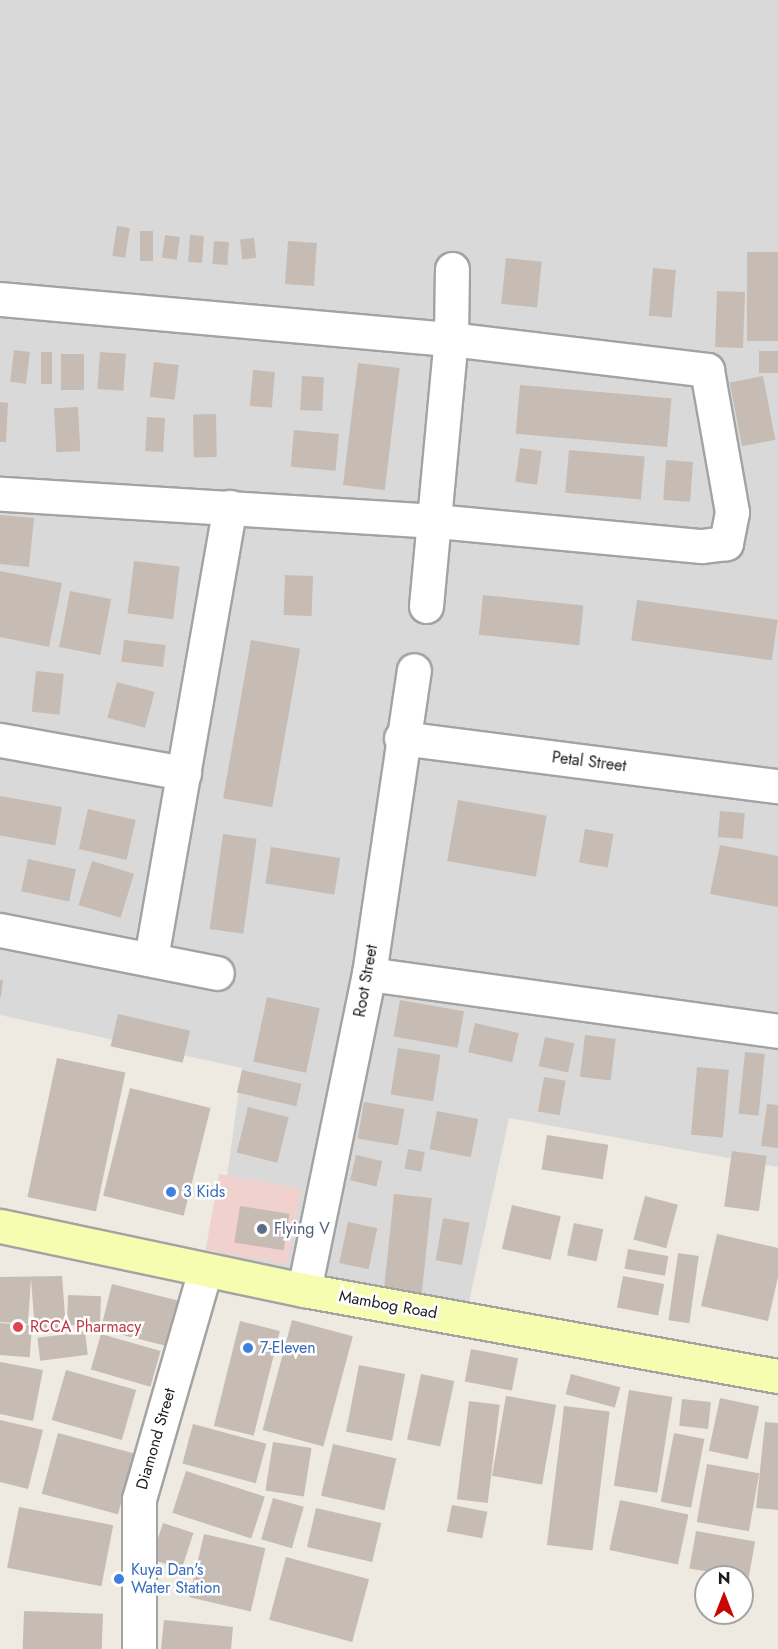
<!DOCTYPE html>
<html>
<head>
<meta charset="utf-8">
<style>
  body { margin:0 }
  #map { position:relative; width:778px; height:1649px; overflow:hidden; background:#eeeae1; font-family:Jost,sans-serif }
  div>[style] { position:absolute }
  .residential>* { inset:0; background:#dad9d9 }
  .commercial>* { inset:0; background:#f0d1ce; transform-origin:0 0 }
  .building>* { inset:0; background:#c6bcb4; transform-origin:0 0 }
  .roads { filter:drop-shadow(2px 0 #a3a3a3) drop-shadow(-2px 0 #a3a3a3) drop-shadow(0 2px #a3a3a3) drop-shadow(0 -2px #a3a3a3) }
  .street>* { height:33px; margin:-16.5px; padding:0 16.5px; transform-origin:16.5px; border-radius:16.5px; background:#fff }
  .secondary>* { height:33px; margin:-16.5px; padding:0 16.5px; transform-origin:16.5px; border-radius:16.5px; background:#f6fcb0 }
  .dots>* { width:16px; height:16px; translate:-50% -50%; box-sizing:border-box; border:3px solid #fff; border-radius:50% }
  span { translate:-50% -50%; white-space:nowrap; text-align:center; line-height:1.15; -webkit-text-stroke:5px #fff; paint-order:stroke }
  .street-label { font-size:16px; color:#1c1c1c }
  .shop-label { font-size:16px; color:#366cbe }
  .left { translate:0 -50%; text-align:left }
  .service-label { font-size:16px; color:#4e5e75 }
  .health-label { font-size:16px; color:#be3a42 }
  .north { position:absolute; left:694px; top:1565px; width:60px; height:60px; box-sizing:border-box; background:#fff; border:2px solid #a4a4a4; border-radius:50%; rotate:0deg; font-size:16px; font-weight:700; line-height:24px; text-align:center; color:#1c1c1c }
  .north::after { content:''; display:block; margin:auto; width:21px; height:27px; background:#c80800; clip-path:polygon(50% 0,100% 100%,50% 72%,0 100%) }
</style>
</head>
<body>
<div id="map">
  <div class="residential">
    <div style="clip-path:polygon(0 0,778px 0,778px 1167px,509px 1118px,465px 1320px,214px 1271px,242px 1068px,0 1015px)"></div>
  </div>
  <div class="commercial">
    <div style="left:219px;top:1174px;width:83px;height:77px;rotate:10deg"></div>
  </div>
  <div class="building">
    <div style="left:117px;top:226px;width:13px;height:30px;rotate:9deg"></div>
    <div style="left:140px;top:231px;width:13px;height:30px"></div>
    <div style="left:165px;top:235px;width:15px;height:23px;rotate:8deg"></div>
    <div style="left:190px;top:235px;width:14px;height:27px;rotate:4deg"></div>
    <div style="left:254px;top:238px;width:20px;height:14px;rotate:84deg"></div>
    <div style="left:214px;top:241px;width:15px;height:23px;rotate:4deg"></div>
    <div style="left:288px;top:241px;width:29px;height:43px;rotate:4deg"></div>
    <div style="left:747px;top:252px;width:31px;height:89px"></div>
    <div style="left:506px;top:258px;width:36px;height:46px;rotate:6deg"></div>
    <div style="left:653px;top:268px;width:23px;height:48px;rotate:5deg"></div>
    <div style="left:717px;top:291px;width:28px;height:56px;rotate:2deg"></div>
    <div style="left:14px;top:350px;width:16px;height:32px;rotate:7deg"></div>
    <div style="left:778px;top:351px;width:22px;height:19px;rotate:90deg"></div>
    <div style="left:41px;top:352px;width:11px;height:32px"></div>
    <div style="left:100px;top:352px;width:26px;height:37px;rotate:4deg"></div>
    <div style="left:61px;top:354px;width:23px;height:36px"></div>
    <div style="left:154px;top:362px;width:25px;height:35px;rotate:7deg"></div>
    <div style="left:358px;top:363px;width:42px;height:123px;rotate:7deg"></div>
    <div style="left:253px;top:370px;width:22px;height:36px;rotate:5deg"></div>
    <div style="left:302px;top:376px;width:22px;height:34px;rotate:3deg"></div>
    <div style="left:763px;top:376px;width:65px;height:34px;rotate:79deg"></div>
    <div style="left:520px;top:385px;width:152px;height:49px;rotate:5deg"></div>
    <div style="clip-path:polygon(0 402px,8px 403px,6px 442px,0 442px)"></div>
    <div style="left:78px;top:407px;width:44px;height:24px;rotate:87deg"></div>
    <div style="left:216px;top:414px;width:43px;height:23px;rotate:89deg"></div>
    <div style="left:147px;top:417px;width:18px;height:34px;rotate:3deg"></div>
    <div style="left:294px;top:430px;width:45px;height:37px;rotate:5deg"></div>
    <div style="left:520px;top:448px;width:22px;height:34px;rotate:8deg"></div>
    <div style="left:569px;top:450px;width:76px;height:43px;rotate:5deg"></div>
    <div style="left:666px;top:460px;width:27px;height:40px;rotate:4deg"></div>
    <div style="clip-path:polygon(0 515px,34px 518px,29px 567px,0 564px)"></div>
    <div style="left:134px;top:561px;width:46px;height:53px;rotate:7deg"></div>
    <div style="clip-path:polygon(0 571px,62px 583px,49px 647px,0 637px)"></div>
    <div style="left:285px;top:575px;width:28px;height:40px;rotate:2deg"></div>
    <div style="left:70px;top:591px;width:42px;height:57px;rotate:11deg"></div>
    <div style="left:483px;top:595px;width:101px;height:40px;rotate:6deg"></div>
    <div style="left:637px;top:600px;width:142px;height:41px;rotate:8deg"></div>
    <div style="left:124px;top:640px;width:42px;height:22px;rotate:7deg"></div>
    <div style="left:251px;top:640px;width:50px;height:161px;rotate:10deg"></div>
    <div style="left:36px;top:671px;width:28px;height:41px;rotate:6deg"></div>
    <div style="left:117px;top:682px;width:39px;height:37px;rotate:15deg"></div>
    <div style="left:0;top:796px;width:63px;height:39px;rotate:10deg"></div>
    <div style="left:458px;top:800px;width:90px;height:62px;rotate:10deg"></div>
    <div style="left:88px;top:809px;width:49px;height:41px;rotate:13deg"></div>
    <div style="left:720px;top:811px;width:25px;height:26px;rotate:5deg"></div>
    <div style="left:585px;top:829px;width:29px;height:34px;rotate:10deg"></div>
    <div style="left:223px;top:834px;width:34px;height:96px;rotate:8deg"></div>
    <div style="clip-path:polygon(720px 845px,778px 856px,778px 907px,710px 894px)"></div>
    <div style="left:271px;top:847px;width:70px;height:37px;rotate:9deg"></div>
    <div style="left:28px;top:859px;width:49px;height:33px;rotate:12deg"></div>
    <div style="left:92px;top:861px;width:44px;height:46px;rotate:17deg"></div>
    <div style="clip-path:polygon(0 980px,3px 980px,1px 997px,0 997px)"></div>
    <div style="left:267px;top:997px;width:54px;height:66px;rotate:12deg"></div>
    <div style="left:400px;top:1000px;width:65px;height:37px;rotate:10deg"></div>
    <div style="left:118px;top:1014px;width:74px;height:33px;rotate:13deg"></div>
    <div style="left:475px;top:1023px;width:45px;height:30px;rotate:13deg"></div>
    <div style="left:585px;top:1035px;width:31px;height:42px;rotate:7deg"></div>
    <div style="left:545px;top:1037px;width:30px;height:30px;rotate:12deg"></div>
    <div style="left:398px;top:1048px;width:43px;height:47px;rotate:9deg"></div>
    <div style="left:745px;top:1052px;width:20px;height:62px;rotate:6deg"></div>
    <div style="left:57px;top:1058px;width:70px;height:142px;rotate:12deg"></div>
    <div style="left:697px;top:1067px;width:32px;height:68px;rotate:5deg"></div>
    <div style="left:242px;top:1070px;width:61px;height:23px;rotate:13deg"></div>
    <div style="left:544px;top:1077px;width:22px;height:35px;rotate:10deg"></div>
    <div style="left:130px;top:1088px;width:83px;height:111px;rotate:14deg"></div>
    <div style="left:364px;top:1102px;width:41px;height:37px;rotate:10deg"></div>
    <div style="clip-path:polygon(767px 1104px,778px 1105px,778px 1148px,761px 1146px)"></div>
    <div style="left:248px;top:1107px;width:42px;height:47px;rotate:14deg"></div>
    <div style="left:437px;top:1111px;width:42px;height:39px;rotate:11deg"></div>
    <div style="left:547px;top:1135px;width:62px;height:35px;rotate:9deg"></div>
    <div style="left:408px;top:1149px;width:17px;height:20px;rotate:10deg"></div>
    <div style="left:732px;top:1151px;width:35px;height:56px;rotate:8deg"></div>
    <div style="left:356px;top:1155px;width:27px;height:26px;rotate:13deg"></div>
    <div style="left:394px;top:1194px;width:38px;height:95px;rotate:6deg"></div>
    <div style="left:645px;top:1196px;width:34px;height:45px;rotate:15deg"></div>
    <div style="left:512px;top:1205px;width:50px;height:45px;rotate:13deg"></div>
    <div style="left:240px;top:1206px;width:50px;height:37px;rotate:9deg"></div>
    <div style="left:443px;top:1218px;width:27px;height:43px;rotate:10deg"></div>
    <div style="left:348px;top:1222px;width:30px;height:42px;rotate:12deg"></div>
    <div style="left:574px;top:1223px;width:30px;height:33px;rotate:12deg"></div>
    <div style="clip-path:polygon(717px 1234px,778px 1248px,778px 1277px,768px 1321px,701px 1306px)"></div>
    <div style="left:628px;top:1249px;width:41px;height:20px;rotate:10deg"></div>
    <div style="left:678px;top:1253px;width:21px;height:68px;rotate:8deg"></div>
    <div style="clip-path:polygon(62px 1276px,66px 1329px,35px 1331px,31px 1279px,28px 1324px,0 1322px,0 1277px)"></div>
    <div style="left:623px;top:1276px;width:42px;height:32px;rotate:11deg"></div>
    <div style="left:112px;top:1284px;width:72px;height:47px;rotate:14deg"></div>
    <div style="left:68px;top:1295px;width:33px;height:30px;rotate:2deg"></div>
    <div style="left:292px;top:1320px;width:63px;height:114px;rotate:15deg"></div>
    <div style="left:240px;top:1321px;width:41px;height:108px;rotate:14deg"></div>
    <div style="left:0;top:1323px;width:32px;height:32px;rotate:4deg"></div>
    <div style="left:85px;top:1332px;width:23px;height:48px;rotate:83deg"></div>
    <div style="left:101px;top:1334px;width:62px;height:37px;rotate:16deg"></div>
    <div style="left:471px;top:1349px;width:48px;height:33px;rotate:11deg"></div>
    <div style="clip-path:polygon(0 1362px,43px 1370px,33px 1421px,0 1414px)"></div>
    <div style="left:359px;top:1365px;width:47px;height:68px;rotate:11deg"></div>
    <div style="left:66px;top:1370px;width:73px;height:52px;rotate:16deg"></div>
    <div style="left:421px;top:1374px;width:34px;height:67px;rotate:12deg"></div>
    <div style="left:571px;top:1374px;width:51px;height:21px;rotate:15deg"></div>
    <div style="left:629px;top:1390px;width:44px;height:97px;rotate:9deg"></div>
    <div style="left:506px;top:1396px;width:51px;height:81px;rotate:10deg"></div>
    <div style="left:720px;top:1398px;width:40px;height:54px;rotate:12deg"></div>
    <div style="left:682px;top:1399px;width:29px;height:27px;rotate:6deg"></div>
    <div style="left:469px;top:1401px;width:31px;height:99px;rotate:7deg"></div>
    <div style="left:564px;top:1406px;width:46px;height:140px;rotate:7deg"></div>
    <div style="clip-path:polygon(0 1420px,43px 1430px,28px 1489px,0 1482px)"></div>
    <div style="clip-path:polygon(765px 1422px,778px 1423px,778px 1510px,756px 1508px)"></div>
    <div style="left:193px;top:1424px;width:76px;height:41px;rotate:15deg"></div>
    <div style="left:58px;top:1433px;width:79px;height:63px;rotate:15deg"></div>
    <div style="left:674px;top:1433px;width:31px;height:70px;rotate:11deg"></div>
    <div style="left:273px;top:1442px;width:39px;height:49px;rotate:9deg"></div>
    <div style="left:333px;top:1444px;width:65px;height:53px;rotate:13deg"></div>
    <div style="left:707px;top:1464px;width:53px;height:59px;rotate:10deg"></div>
    <div style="left:186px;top:1471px;width:83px;height:44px;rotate:18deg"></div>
    <div style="left:273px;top:1498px;width:32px;height:43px;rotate:16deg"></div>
    <div style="left:620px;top:1500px;width:70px;height:51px;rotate:12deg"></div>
    <div style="left:452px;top:1505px;width:36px;height:27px;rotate:11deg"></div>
    <div style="left:19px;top:1507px;width:96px;height:62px;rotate:11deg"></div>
    <div style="left:316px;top:1508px;width:67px;height:40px;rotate:13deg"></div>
    <div style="left:163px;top:1523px;width:32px;height:38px;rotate:18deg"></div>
    <div style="left:696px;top:1531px;width:60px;height:38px;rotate:10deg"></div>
    <div style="left:204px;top:1534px;width:63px;height:65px;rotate:13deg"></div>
    <div style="left:286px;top:1557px;width:86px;height:65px;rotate:15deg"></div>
    <div style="left:24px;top:1611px;width:79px;height:38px;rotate:2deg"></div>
    <div style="clip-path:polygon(164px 1620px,233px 1627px,231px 1649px,161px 1649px)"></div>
  </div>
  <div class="roads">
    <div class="street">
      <div style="left:0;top:299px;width:453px;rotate:5.1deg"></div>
      <div style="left:451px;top:339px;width:258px;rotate:6.9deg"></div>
      <div style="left:707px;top:370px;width:144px;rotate:80deg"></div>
      <div style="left:732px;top:512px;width:32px;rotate:101deg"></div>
      <div style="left:726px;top:543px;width:25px;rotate:173deg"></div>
      <div style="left:701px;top:546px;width:267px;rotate:-174.6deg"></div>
      <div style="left:435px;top:521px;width:436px;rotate:-176.4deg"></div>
      <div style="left:426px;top:606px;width:268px;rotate:-84.7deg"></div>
      <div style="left:451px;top:339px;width:70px;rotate:-89.2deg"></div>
      <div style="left:401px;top:738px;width:380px;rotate:7.3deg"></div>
      <div style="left:0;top:740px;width:187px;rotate:10.2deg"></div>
      <div style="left:0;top:930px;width:221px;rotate:11.2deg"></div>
      <div style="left:151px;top:958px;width:458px;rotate:-80.1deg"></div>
      <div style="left:369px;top:974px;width:413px;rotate:7.9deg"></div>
      <div style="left:304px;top:1290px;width:323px;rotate:-78.4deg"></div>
      <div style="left:369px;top:974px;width:307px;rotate:-81.6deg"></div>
      <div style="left:139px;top:1649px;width:150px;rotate:-90deg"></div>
      <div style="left:139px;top:1499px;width:238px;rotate:-73.9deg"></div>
    </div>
    <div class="secondary">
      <div style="left:0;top:1226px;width:311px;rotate:11.9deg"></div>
      <div style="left:304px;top:1290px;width:482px;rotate:10.3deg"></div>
    </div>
  </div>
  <div class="dots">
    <div style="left:171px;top:1192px;background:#3f7fe0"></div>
    <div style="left:262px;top:1229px;background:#5c6f8a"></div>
    <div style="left:18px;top:1327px;background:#e0444e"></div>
    <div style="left:248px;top:1348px;background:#3f7fe0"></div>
    <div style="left:119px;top:1579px;background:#3f7fe0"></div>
  </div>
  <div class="street-label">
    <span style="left:589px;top:762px;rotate:7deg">Petal Street</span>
    <span style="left:366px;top:981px;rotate:-80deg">Root Street</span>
    <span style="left:388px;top:1305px;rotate:10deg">Mambog Road</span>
    <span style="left:156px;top:1439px;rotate:-74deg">Diamond Street</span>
  </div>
  <div class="shop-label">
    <span class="left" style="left:183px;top:1192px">3 Kids</span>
    <span class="left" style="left:260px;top:1348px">7-Eleven</span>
    <span class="left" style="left:131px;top:1579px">Kuya Dan's<br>Water Station</span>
  </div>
  <div class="service-label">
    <span class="left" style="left:274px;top:1229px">Flying V</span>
  </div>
  <div class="health-label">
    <span class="left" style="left:30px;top:1327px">RCCA Pharmacy</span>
  </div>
  <div class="north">N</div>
</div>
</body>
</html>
